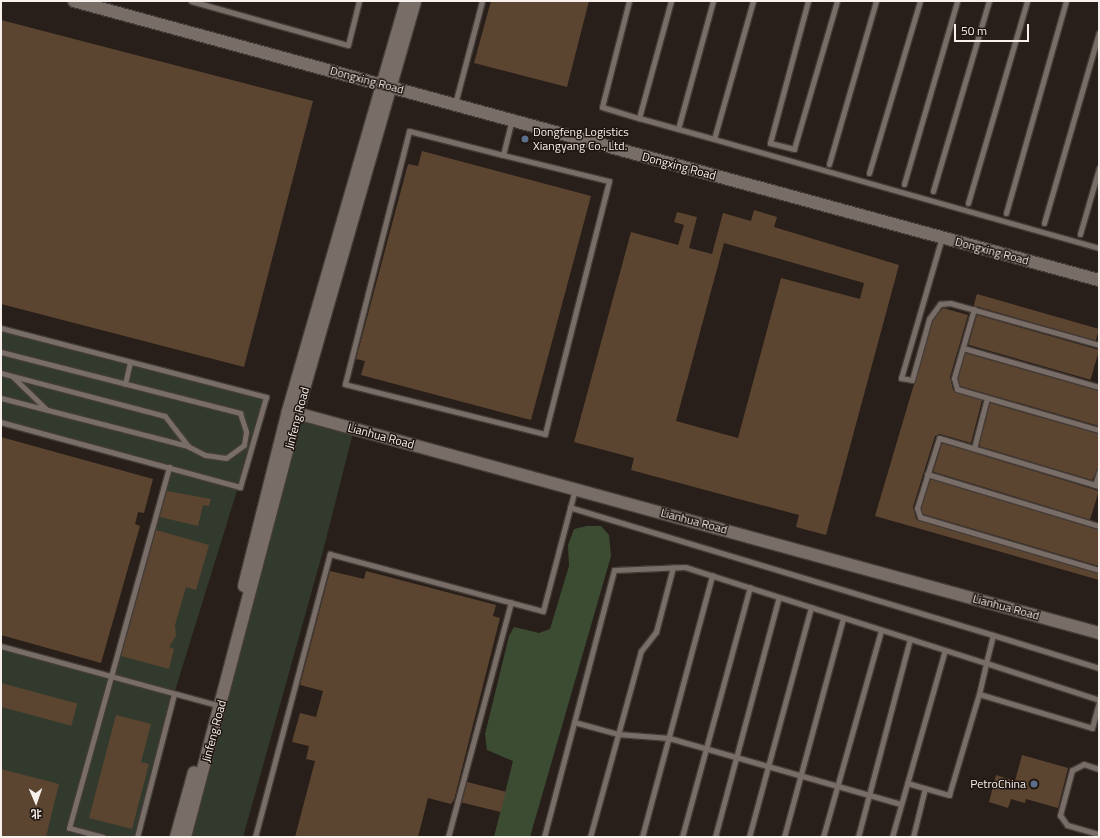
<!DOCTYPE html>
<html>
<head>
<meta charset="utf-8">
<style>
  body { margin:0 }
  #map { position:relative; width:1100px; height:838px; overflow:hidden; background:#291f1a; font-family:"Titillium Web","Noto Sans SC",sans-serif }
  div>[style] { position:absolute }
  .green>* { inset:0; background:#313a2c }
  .forest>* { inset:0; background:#3b4c33 }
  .building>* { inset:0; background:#5c4530; transform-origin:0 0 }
  .roads { filter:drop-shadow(1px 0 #443c38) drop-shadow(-1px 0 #443c38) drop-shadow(0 1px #443c38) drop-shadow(0 -1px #443c38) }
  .lane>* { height:5px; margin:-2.5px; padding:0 2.5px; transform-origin:2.5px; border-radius:2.5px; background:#796d67 }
  .secondary>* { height:12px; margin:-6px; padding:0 6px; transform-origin:6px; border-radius:6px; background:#796d67 }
  .dots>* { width:11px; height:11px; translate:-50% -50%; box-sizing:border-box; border:2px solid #201611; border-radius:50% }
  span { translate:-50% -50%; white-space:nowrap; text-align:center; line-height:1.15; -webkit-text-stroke:3px #201611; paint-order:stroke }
  .street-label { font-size:12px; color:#f7f0ed }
  .poi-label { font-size:12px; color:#f7f0ed }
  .left { translate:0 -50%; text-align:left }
  .right { translate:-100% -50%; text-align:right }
  .frame { position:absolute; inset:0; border:2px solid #f7f0ed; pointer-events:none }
  .north { position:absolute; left:16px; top:782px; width:40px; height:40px; -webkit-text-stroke:3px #201611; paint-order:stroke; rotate:178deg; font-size:11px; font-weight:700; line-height:16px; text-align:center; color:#f7f0ed }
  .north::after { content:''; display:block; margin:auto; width:14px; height:18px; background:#f7f0ed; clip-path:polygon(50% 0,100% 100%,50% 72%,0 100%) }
  .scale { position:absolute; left:954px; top:24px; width:75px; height:18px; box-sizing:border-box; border:2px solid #f7f0ed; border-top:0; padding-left:5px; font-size:12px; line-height:14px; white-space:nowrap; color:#f7f0ed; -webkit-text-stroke:3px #201611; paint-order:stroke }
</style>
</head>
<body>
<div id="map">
  <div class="green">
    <div style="clip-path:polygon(1px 328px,266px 397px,174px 694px,137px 837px,1px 837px,1px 646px,110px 675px,169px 468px,1px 422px)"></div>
    <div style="clip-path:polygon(297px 413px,354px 429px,323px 551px,243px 837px,185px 837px)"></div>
  </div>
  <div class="forest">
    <div style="clip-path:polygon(587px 526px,601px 526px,609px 535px,611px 556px,530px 837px,494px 837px,513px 761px,487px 750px,485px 734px,509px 636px,514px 627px,539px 633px,550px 629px,569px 566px,568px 545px,574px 529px)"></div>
  </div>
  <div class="building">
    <div style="clip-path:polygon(491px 1px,589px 1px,567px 87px,474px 63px)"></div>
    <div style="clip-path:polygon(1px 20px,313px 101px,244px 367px,1px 304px)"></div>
    <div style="clip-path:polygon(422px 151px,591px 196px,531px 420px,361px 375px,365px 361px,356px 359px,408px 164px,418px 166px)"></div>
    <div style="clip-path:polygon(evenodd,754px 210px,777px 217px,774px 227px,899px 265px,826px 535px,796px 527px,799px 515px,631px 470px,634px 458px,574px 442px,631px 232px,678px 245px,684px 225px,674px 222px,677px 212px,697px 217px,689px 248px,712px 254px,723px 213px,751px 221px,754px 210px,724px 243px,864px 283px,860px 299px,781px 278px,738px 438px,676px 421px,724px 243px)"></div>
    <div style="left:977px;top:294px;width:127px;height:12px;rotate:16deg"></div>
    <div style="clip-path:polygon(943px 308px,968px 315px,950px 377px,953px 390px,982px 400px,971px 443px,940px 434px,935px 436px,913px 507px,916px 519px,1099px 574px,1099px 580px,875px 516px,933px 320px)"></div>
    <div style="left:977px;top:315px;width:127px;height:31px;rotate:16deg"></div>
    <div style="clip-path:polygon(965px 353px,1099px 391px,1099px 426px,960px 386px,958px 378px)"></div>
    <div style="clip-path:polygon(990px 403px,1099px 434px,1099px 468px,1092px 480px,979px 446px)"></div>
    <div style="clip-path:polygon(1px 437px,153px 479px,144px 513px,138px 512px,135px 524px,140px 526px,101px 663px,1px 635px)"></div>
    <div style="left:942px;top:443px;width:164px;height:30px;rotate:17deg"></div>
    <div style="clip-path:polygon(930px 479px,1099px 530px,1099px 566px,923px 514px,921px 508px)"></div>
    <div style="clip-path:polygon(167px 491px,211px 499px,209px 506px,203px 505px,198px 526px,160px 517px)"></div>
    <div style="clip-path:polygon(156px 530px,209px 545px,196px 590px,186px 587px,175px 625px,176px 636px,169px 647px,174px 649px,169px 669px,121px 656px)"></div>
    <div style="clip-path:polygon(330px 571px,364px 579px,366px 571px,496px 605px,493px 616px,500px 618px,454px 800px,451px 804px,428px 798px,418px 837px,295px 837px,315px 761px,306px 759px,309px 746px,292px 742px,300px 713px,316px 717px,323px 691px,300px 685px)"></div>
    <div style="left:1px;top:683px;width:79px;height:23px;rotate:15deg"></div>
    <div style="clip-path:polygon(116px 715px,151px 724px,141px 762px,149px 764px,132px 829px,89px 818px)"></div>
    <div style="clip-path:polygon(1022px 755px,1068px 768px,1058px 808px,1026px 799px,1025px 803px,1011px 799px,1008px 808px,989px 802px,996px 775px,1015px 781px)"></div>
    <div style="clip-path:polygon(1px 769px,59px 784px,46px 837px,1px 837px)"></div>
    <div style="left:467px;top:782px;width:40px;height:21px;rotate:14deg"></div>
  </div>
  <div class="roads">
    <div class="lane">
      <div style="left:191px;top:1px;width:163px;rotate:15.7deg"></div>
      <div style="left:348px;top:45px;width:45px;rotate:-76deg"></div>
      <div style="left:629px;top:1px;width:109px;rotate:104.3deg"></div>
      <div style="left:602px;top:107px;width:39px;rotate:17deg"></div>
      <div style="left:671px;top:1px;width:121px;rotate:105.3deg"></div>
      <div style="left:639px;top:118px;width:78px;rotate:15.6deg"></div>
      <div style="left:753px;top:1px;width:143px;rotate:105.8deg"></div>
      <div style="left:714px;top:139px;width:400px;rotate:15.8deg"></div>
      <div style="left:808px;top:1px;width:147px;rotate:105deg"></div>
      <div style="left:770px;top:143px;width:25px;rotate:14deg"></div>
      <div style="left:794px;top:149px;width:154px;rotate:-73.8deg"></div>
      <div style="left:455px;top:104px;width:106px;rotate:-75.3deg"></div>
      <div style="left:678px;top:129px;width:133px;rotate:-74.7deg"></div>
      <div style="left:503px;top:155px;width:109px;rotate:13.8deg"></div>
      <div style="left:609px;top:181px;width:261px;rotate:104.2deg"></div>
      <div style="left:545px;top:434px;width:206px;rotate:-166deg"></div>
      <div style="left:345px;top:384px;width:261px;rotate:-75.8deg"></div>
      <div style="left:409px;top:131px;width:97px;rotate:14.3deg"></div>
      <div style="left:503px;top:155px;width:36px;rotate:-76deg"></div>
      <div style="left:829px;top:164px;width:170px;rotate:-73.9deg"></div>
      <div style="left:869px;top:173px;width:179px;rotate:-73.5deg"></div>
      <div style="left:904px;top:184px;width:191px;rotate:-73.8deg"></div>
      <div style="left:933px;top:191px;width:198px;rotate:-73.6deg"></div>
      <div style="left:968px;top:203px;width:210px;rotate:-73.7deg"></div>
      <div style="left:1006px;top:213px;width:220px;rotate:-74.2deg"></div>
      <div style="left:1044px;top:223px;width:198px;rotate:-73.9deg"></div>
      <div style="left:1080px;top:234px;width:69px;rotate:-73.9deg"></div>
      <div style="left:942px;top:237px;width:147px;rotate:106.2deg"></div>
      <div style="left:901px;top:378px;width:11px;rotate:10deg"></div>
      <div style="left:912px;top:380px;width:63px;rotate:-74.4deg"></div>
      <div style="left:929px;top:319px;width:19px;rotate:-54deg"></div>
      <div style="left:940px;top:304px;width:10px;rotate:-6deg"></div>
      <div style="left:950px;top:303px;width:155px;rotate:15.7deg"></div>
      <div style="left:974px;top:309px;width:72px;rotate:106.2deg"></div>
      <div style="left:954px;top:378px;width:11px;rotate:75deg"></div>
      <div style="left:957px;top:389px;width:148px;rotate:16.1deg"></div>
      <div style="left:1px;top:328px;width:274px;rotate:14.6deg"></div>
      <div style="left:266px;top:397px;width:94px;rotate:106.1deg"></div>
      <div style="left:240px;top:487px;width:248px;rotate:-164.8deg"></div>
      <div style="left:963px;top:348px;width:141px;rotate:16deg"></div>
      <div style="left:1px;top:352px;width:247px;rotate:14.3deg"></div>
      <div style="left:240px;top:413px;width:20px;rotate:72deg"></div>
      <div style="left:246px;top:432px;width:13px;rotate:99deg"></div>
      <div style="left:244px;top:445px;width:22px;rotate:144deg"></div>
      <div style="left:226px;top:458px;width:21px;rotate:-172deg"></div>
      <div style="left:205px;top:455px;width:18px;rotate:-153deg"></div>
      <div style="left:189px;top:447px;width:39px;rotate:-128deg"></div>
      <div style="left:165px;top:416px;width:170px;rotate:-165.3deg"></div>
      <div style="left:13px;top:377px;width:46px;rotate:44.1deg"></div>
      <div style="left:125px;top:384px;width:23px;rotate:-77deg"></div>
      <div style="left:1px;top:398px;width:193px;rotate:14.4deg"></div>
      <div style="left:974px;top:448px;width:52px;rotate:-75.4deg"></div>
      <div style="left:927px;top:474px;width:180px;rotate:16.8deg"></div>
      <div style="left:1095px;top:485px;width:14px;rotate:-73deg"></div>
      <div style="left:1099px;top:486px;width:167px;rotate:-163.3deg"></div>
      <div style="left:939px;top:438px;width:73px;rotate:107.4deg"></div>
      <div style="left:917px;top:508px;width:9px;rotate:72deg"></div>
      <div style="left:920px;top:517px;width:187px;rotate:16.5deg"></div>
      <div style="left:993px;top:635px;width:111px;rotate:17.3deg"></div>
      <div style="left:1px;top:646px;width:220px;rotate:15.3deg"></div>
      <div style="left:979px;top:694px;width:32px;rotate:-77deg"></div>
      <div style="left:986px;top:663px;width:119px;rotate:18.1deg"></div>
      <div style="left:574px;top:722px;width:46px;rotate:15.3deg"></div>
      <div style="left:618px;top:734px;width:51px;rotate:4.5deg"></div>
      <div style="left:669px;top:738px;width:241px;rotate:15.9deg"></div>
      <div style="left:1099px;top:769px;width:16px;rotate:-162deg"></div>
      <div style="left:1084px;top:764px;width:13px;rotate:153deg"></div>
      <div style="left:1072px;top:770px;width:47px;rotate:104.9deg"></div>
      <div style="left:1060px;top:815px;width:12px;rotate:55deg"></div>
      <div style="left:1067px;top:825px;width:33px;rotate:16deg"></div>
      <div style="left:907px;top:783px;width:44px;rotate:15.9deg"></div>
      <div style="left:949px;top:795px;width:105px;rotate:-73.5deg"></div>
      <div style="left:979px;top:694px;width:118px;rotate:16.7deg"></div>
      <div style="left:1092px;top:728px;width:27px;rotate:-75deg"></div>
      <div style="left:103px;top:837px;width:35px;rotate:-165deg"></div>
      <div style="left:69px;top:828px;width:375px;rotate:-74.5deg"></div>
      <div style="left:137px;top:837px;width:148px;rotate:-75.5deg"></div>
      <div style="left:255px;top:837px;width:293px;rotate:-75.2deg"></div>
      <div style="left:330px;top:554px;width:220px;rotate:15deg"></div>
      <div style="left:543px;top:611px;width:126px;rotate:-75.3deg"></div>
      <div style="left:448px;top:837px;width:243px;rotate:-75deg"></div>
      <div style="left:544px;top:837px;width:276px;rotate:-75.3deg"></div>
      <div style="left:614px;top:570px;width:71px;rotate:-2.4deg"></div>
      <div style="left:685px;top:567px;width:316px;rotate:17.7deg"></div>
      <div style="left:986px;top:663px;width:29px;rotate:-76deg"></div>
      <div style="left:993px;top:635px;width:442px;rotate:-163.2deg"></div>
      <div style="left:590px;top:837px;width:193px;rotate:-74.7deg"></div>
      <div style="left:641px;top:651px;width:24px;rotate:-52deg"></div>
      <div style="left:656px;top:632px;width:67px;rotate:-75.3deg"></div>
      <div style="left:642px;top:837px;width:271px;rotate:-75deg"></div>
      <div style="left:682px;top:837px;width:259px;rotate:-74.8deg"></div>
      <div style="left:715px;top:837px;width:248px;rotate:-75.1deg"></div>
      <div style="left:749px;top:837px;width:238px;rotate:-74.9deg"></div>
      <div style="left:784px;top:837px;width:227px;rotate:-74.9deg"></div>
      <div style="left:823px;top:837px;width:215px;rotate:-74.3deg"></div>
      <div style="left:858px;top:837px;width:205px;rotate:-75.3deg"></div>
      <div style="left:892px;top:837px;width:194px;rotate:-74.2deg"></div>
      <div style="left:913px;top:837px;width:50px;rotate:-76.2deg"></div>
    </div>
    <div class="secondary">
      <div style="left:74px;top:1px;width:1062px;rotate:15.23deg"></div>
      <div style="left:289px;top:411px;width:840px;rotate:15.33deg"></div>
      <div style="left:244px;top:586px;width:180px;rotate:-75.9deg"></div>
      <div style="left:288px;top:411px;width:427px;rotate:-73.9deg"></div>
      <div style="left:176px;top:837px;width:67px;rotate:-74.5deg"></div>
      <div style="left:185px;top:837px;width:439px;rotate:-75.2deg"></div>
      <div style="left:297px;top:413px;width:429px;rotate:-74deg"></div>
    </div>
  </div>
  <div class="dots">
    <div style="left:525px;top:139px;background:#5c6f8a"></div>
    <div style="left:1034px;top:784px;background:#5c6f8a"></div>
  </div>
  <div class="street-label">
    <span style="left:367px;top:80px;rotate:15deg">Dongxing Road</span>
    <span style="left:679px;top:166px;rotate:15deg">Dongxing Road</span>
    <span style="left:992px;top:251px;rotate:15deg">Dongxing Road</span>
    <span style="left:297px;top:418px;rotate:-75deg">Jinfeng Road</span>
    <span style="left:381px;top:436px;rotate:15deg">Lianhua Road</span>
    <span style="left:694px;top:521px;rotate:15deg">Lianhua Road</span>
    <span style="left:1006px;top:607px;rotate:15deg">Lianhua Road</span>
    <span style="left:214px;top:731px;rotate:-75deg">Jinfeng Road</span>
  </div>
  <div class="poi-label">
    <span class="left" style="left:533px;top:139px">Dongfeng Logistics<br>Xiangyang Co., Ltd.</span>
    <span class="right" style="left:1026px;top:784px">PetroChina</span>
  </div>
  <div class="frame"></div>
  <div class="north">北</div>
  <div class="scale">50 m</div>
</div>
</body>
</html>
